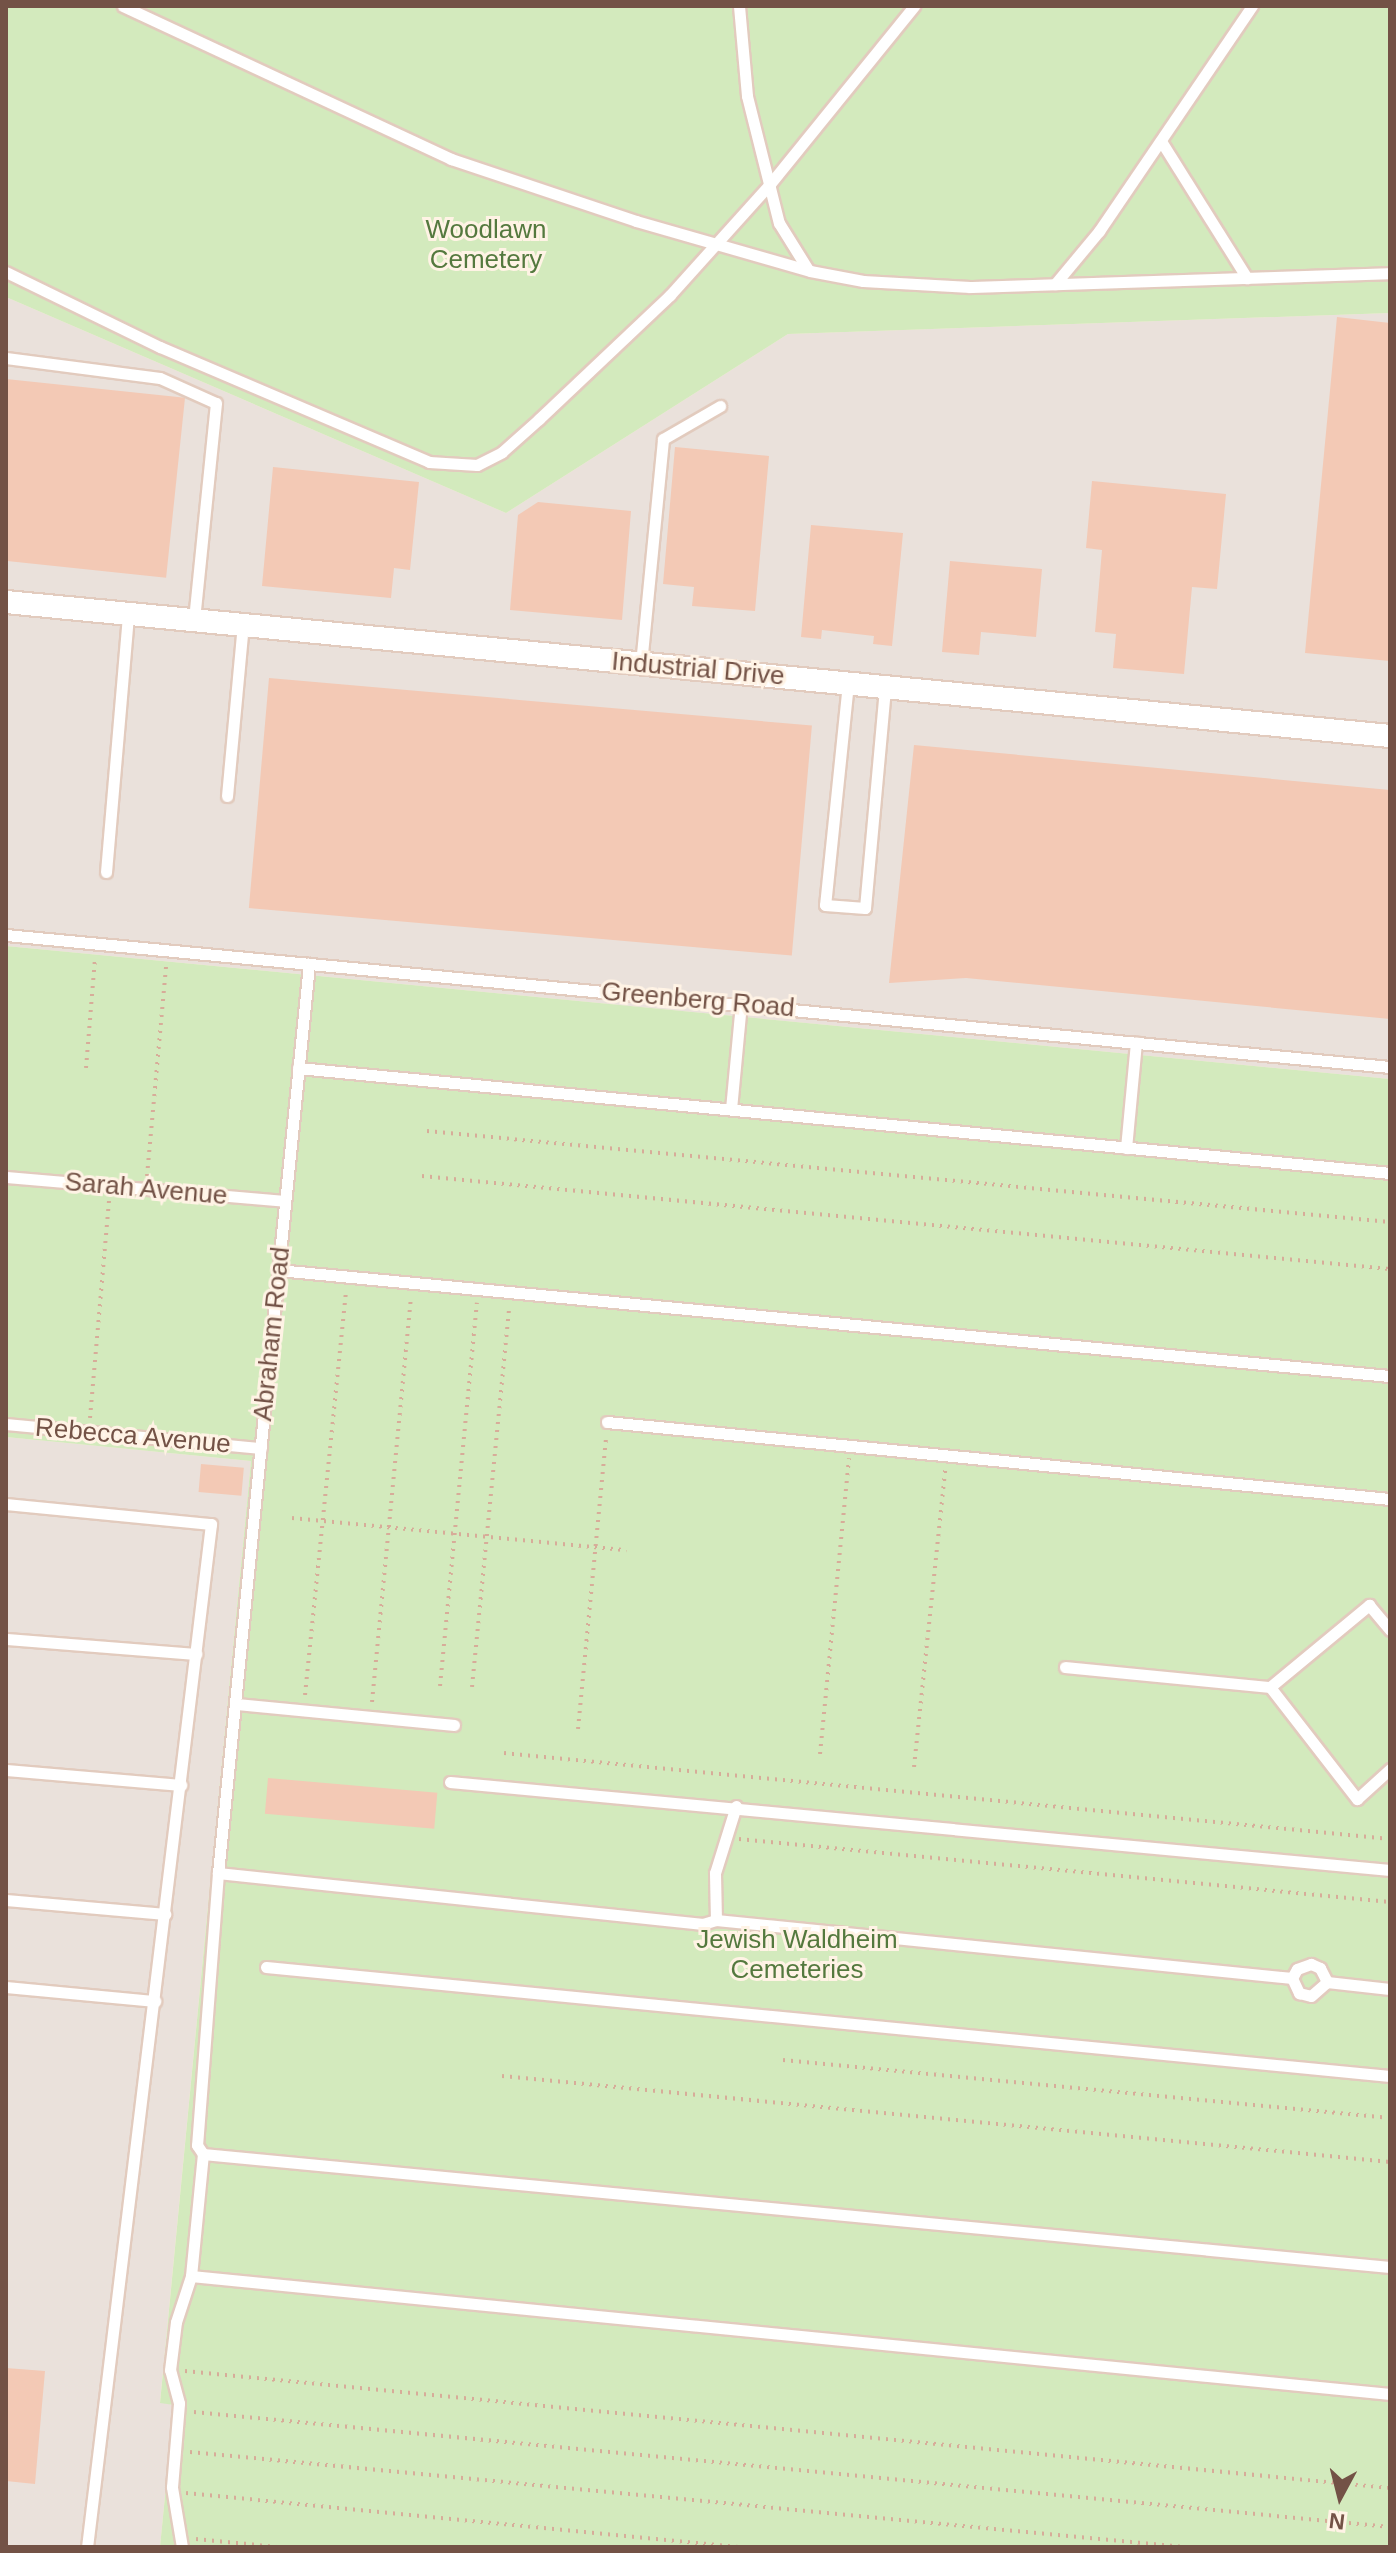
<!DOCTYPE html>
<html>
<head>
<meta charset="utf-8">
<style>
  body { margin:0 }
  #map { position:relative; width:1396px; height:2553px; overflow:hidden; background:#fdeede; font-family:Arial,sans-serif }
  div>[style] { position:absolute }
  .industrial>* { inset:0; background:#eae1db }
  .green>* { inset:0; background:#d3eabd }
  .building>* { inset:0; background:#f3c9b5; transform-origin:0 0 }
  .path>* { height:4px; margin-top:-2px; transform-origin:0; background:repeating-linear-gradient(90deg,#d7ac99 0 2px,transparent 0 8px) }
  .roads { filter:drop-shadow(2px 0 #e2cbbe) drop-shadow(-2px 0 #e2cbbe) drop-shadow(0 2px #e2cbbe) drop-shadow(0 -2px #e2cbbe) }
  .service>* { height:11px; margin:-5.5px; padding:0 5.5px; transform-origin:5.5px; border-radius:5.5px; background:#fff }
  .minor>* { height:22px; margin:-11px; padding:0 11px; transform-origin:11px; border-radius:11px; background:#fff }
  span { translate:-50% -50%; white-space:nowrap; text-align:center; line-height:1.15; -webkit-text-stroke:6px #fff3e5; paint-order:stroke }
  .park-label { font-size:26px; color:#54793e }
  .street-label { font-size:26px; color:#735246 }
  .frame { position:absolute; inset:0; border:8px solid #735246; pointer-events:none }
  .north { position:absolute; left:1300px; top:2457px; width:80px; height:80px; -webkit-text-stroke:6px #fff3e5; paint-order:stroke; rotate:187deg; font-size:22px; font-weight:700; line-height:32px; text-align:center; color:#735246 }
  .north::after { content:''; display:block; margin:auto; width:28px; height:36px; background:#735246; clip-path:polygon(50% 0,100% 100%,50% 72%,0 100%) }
</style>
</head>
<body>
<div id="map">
  <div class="industrial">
    <div style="clip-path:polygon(6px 297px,506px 513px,788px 334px,1390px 313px,1390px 1079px,6px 946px)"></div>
    <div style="clip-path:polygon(6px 1437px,251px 1461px,160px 2402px,174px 2405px,160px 2547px,6px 2547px)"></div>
  </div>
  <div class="green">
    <div style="clip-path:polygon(6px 6px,1390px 6px,1390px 313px,788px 334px,506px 513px,6px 297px)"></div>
    <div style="clip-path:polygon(6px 946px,1390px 1079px,1390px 2547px,160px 2547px,174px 2405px,160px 2403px,251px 1461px,6px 1437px)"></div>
  </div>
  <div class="building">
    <div style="clip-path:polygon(1337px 317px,1390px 323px,1390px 661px,1305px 653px)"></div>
    <div style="left:6px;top:379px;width:180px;height:181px;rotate:6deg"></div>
    <div style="clip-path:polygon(675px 447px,769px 456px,755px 611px,692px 606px,694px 587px,663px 584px)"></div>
    <div style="clip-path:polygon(273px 467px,419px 482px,410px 570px,394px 568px,391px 598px,262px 586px)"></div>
    <div style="clip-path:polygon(1092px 481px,1226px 494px,1217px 589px,1192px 587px,1184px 674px,1113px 668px,1116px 634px,1095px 632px,1102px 550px,1086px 548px)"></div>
    <div style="clip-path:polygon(538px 502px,631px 511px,622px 620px,510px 610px,518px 515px)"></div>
    <div style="clip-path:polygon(811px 525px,903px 533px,892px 646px,873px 644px,874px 636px,822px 630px,821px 639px,801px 637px)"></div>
    <div style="clip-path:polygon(950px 561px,1042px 569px,1036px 637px,981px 632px,979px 655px,942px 652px)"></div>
    <div style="left:269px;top:678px;width:545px;height:231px;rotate:5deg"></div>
    <div style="clip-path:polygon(914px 745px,1390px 790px,1390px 1019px,966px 978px,889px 983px)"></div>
    <div style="left:201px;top:1464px;width:43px;height:28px;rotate:5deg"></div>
    <div style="left:268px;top:1778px;width:170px;height:36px;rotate:5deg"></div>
    <div style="clip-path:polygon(6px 2368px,45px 2371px,35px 2484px,6px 2481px)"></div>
  </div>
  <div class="path">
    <div style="left:86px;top:1068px;width:109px;rotate:-85.3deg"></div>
    <div style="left:427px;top:1131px;width:967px;rotate:5.4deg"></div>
    <div style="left:147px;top:1176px;width:211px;rotate:-84.8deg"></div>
    <div style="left:422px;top:1176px;width:972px;rotate:5.49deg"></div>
    <div style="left:90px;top:1418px;width:219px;rotate:-85deg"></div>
    <div style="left:292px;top:1518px;width:336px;rotate:5.5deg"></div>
    <div style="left:440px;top:1686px;width:385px;rotate:-84.5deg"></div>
    <div style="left:472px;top:1687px;width:382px;rotate:-84.4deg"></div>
    <div style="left:305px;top:1695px;width:406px;rotate:-84.2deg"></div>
    <div style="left:372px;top:1702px;width:407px;rotate:-84.5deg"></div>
    <div style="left:578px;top:1729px;width:294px;rotate:-84.5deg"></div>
    <div style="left:504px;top:1753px;width:890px;rotate:5.54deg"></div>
    <div style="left:820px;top:1754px;width:297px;rotate:-84.4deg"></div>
    <div style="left:914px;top:1767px;width:299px;rotate:-84deg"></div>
    <div style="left:739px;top:1839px;width:654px;rotate:5.53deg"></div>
    <div style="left:783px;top:2060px;width:610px;rotate:5.46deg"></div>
    <div style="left:502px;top:2076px;width:892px;rotate:5.53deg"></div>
    <div style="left:185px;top:2371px;width:1211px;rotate:5.55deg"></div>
    <div style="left:194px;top:2412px;width:1202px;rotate:5.49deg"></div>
    <div style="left:190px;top:2452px;width:999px;rotate:5.46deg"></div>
    <div style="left:186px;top:2493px;width:555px;rotate:5.59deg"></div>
    <div style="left:196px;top:2539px;width:81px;rotate:5.6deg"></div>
  </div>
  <div class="roads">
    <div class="service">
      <div style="left:123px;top:6px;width:362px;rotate:25deg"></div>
      <div style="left:451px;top:159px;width:195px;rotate:18.5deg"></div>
      <div style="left:636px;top:221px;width:181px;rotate:16deg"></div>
      <div style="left:810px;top:271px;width:54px;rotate:10.7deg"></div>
      <div style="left:863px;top:281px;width:107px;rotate:3.2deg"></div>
      <div style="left:970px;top:287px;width:420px;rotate:-1.9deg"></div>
      <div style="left:739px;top:6px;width:90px;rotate:84.9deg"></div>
      <div style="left:747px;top:96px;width:131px;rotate:75.9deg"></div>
      <div style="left:779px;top:223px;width:53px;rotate:58.1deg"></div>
      <div style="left:1161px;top:141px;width:162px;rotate:57.9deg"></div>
      <div style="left:6px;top:272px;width:171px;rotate:26deg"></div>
      <div style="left:160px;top:347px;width:293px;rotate:23.1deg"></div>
      <div style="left:429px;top:462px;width:48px;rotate:3.6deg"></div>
      <div style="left:477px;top:465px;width:28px;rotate:-27deg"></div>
      <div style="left:502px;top:452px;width:50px;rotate:-41.7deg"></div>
      <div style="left:539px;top:419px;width:180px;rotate:-43.4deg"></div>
      <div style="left:670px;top:295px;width:149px;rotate:-48deg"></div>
      <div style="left:770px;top:184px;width:229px;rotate:-51deg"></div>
      <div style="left:1055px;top:284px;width:69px;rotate:-50.3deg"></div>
      <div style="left:1099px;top:231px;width:272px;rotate:-55.8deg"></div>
      <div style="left:6px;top:358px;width:155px;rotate:7.4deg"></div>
      <div style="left:160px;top:378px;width:61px;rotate:24.1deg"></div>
      <div style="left:216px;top:403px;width:218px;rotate:95.8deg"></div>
      <div style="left:641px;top:664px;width:226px;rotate:-84.4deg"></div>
      <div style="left:663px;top:439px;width:66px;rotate:-30.1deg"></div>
      <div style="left:848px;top:683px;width:223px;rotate:95.9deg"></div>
      <div style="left:825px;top:905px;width:40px;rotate:4.3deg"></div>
      <div style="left:865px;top:908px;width:222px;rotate:-84.8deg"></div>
      <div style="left:227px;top:796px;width:172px;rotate:-84.7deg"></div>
      <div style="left:106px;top:872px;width:259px;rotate:-85.1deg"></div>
      <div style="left:6px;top:935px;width:1390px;rotate:5.45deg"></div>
      <div style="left:298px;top:1068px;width:1097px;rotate:5.49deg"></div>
      <div style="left:731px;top:1109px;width:105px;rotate:-84.6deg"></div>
      <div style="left:1126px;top:1148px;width:106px;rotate:-84.6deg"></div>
      <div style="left:6px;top:1177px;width:280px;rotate:4.9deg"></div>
      <div style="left:278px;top:1270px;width:1117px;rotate:5.45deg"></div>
      <div style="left:607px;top:1422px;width:787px;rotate:5.62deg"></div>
      <div style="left:6px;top:1424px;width:256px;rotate:5.4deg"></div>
      <div style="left:6px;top:1504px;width:206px;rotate:5.6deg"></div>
      <div style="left:211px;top:1524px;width:1030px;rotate:96.91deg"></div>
      <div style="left:6px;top:1639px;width:191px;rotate:4.5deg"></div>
      <div style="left:1065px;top:1667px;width:206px;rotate:5.6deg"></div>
      <div style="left:1270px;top:1687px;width:129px;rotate:-39.6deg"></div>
      <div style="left:1369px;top:1605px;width:33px;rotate:50deg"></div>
      <div style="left:1270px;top:1687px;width:142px;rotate:52.2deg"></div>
      <div style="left:1357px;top:1799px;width:45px;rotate:-42.3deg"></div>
      <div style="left:237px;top:1704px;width:218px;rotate:5.5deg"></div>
      <div style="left:6px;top:1770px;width:176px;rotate:4.9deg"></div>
      <div style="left:450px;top:1782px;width:944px;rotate:5.35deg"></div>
      <div style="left:736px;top:1806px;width:70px;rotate:107.4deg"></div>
      <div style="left:715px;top:1873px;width:47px;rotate:88.8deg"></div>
      <div style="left:716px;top:1920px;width:579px;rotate:5.75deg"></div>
      <div style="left:1292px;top:1978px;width:10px;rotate:-61deg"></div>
      <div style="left:1297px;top:1969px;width:15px;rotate:-20deg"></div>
      <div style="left:1311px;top:1964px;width:10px;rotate:24deg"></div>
      <div style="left:1320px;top:1968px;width:16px;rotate:63deg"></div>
      <div style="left:1327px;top:1982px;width:63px;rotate:6.3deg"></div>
      <div style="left:218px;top:1873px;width:914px;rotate:-84.28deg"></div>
      <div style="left:6px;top:1900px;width:160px;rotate:5deg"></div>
      <div style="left:716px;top:1920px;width:14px;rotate:163deg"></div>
      <div style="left:703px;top:1924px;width:488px;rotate:-174deg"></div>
      <div style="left:218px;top:1873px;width:273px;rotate:94.4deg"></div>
      <div style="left:197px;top:2145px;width:11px;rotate:56deg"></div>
      <div style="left:203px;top:2154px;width:1192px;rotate:5.44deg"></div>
      <div style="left:266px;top:1967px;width:1129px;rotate:5.54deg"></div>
      <div style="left:1292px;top:1978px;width:17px;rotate:65deg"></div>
      <div style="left:1299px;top:1993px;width:12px;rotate:14deg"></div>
      <div style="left:1311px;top:1996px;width:21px;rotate:-41deg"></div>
      <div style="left:6px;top:1987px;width:150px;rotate:5.4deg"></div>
      <div style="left:191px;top:2276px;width:1205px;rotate:5.62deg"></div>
      <div style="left:182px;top:2547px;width:61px;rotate:-99.5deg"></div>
      <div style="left:172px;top:2487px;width:84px;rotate:-85.2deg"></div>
      <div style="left:179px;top:2403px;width:34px;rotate:-105deg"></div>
      <div style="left:170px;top:2370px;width:48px;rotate:-82.9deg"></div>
      <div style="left:176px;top:2322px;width:48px;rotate:-71.9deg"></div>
      <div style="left:191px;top:2276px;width:123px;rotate:-84.4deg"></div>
    </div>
    <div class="minor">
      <div style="left:6px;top:602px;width:1390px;rotate:5.53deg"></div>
    </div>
  </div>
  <div class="park-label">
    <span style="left:486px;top:245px">Woodlawn<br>Cemetery</span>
    <span style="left:797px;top:1955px">Jewish Waldheim<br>Cemeteries</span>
  </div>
  <div class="street-label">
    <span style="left:698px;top:669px;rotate:5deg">Industrial Drive</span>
    <span style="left:698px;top:1000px;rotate:5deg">Greenberg Road</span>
    <span style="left:146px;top:1189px;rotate:5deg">Sarah Avenue</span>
    <span style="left:272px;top:1334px;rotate:-84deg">Abraham Road</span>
    <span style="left:133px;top:1436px;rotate:5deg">Rebecca Avenue</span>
  </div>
  <div class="frame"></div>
  <div class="north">N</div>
</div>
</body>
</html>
